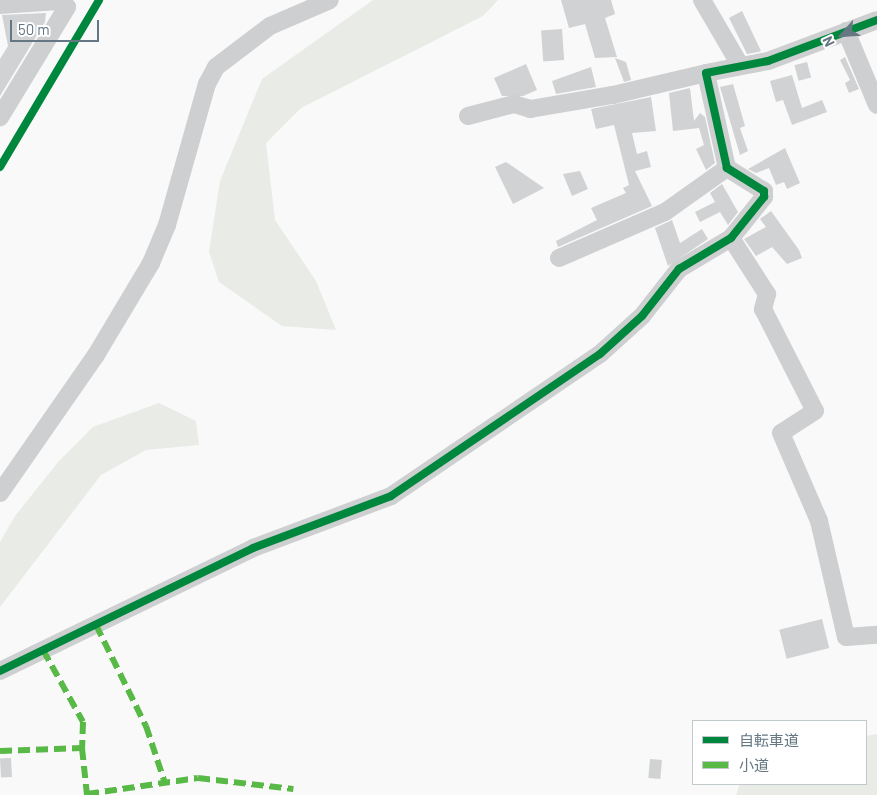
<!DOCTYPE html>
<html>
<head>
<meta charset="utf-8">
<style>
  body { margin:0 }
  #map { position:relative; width:877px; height:795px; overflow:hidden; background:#f9f9f9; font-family:Barlow,"Noto Sans JP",sans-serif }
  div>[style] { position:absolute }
  .green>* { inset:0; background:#e8ebe6 }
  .building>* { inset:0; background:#d0d2d3; transform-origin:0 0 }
  .minor>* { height:18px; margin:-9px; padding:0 9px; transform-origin:9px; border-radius:9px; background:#cecfd0 }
  .quiet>* { height:6px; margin-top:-3px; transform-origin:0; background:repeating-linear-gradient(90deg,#58b947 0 12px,transparent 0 18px) }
  .cycleway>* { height:8px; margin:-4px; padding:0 4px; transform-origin:4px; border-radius:4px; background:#00873e }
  span { translate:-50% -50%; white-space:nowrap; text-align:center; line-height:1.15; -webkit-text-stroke:5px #fff; paint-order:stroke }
  .legend { position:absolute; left:692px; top:720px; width:175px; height:65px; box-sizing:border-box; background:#fff; border:1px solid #c1c9cd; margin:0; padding:6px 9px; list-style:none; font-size:15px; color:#657783 }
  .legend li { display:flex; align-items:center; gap:10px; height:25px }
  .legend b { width:25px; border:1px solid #c1c9cd }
  .north { position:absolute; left:817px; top:10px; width:50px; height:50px; -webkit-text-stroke:4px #fff; paint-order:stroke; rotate:244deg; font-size:14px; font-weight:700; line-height:20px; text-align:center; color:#657783 }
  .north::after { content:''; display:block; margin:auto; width:18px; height:22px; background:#657783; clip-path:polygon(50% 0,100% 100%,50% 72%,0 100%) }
  .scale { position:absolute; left:10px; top:20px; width:89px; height:22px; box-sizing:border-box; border:2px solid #657783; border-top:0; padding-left:6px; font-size:15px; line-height:18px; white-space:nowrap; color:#657783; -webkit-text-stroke:4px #fff; paint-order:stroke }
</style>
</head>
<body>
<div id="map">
  <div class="green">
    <div style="clip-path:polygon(373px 0,498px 0,483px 16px,301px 108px,266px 143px,275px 220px,316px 281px,336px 330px,282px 326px,219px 282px,209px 252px,220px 181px,262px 79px)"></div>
    <div style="clip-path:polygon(159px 403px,196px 421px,199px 445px,146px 450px,101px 475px,0 607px,0 542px,15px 516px,59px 461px,93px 427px)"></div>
    <div style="clip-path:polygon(877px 734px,877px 795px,736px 795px,740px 784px,866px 784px,866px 736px)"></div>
  </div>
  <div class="building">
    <div style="clip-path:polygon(561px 0,611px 0,615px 14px,605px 18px,617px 57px,595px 58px,585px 24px,569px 28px)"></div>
    <div style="clip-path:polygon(742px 11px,761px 51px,758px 52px,747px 54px,729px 18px)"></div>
    <div style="clip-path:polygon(46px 13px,45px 22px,0 96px,0 59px,8px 46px,2px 15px)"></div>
    <div style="left:562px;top:29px;width:31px;height:21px;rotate:86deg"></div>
    <div style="clip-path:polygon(845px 57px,859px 89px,849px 93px,845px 83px,850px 80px,840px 60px)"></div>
    <div style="clip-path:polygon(615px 58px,626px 62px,631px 80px,624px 82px)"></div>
    <div style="left:807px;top:62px;width:16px;height:13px;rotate:75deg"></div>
    <div style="clip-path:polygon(526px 64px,537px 90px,523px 96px,502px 96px,494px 78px)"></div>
    <div style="clip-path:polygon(591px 67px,596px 87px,556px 94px,552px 81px)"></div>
    <div style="clip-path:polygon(792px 75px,802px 108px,822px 100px,827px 112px,792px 125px,783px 100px,776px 102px,770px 81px)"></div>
    <div style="clip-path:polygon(733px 84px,745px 126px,740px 128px,748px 151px,740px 155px,720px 87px)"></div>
    <div style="clip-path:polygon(690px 88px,694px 121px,700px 113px,705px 117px,715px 163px,706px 170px,696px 149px,704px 145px,699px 128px,673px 131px,669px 93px)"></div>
    <div style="clip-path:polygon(651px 97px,656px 131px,632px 133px,637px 154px,647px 151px,651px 167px,635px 171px,652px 206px,558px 247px,556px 241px,597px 220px,591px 208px,626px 193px,623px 188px,629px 185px,614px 125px,596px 129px,591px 109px)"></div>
    <div style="clip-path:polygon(785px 148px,800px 183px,787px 189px,784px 182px,776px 185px,769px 168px,756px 173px,748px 169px)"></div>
    <div style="clip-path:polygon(506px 162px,544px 188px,513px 204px,495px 167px)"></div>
    <div style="clip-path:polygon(580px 171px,588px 189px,572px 196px,563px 174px)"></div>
    <div style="clip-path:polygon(722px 184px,738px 212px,728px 225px,720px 212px,700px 222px,695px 212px,715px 202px,710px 193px)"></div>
    <div style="clip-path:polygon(771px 211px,799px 250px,802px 258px,787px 264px,772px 247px,756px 256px,744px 239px,766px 227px,760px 219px)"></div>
    <div style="clip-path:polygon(672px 220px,680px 243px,702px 229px,708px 239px,668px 266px,655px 228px)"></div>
    <div style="left:822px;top:619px;width:30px;height:44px;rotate:76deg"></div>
    <div style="left:11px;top:758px;width:19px;height:11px;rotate:87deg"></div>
    <div style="left:650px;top:759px;width:12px;height:19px;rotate:5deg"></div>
  </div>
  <div class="minor">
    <div style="left:702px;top:0;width:75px;rotate:59.7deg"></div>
    <div style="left:0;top:5px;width:59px;rotate:-3.9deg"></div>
    <div style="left:59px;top:1px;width:10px;rotate:37deg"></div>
    <div style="left:67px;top:7px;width:129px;rotate:121.3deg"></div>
    <div style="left:846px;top:31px;width:80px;rotate:67.3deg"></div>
    <div style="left:468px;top:116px;width:48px;rotate:-14.6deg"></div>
    <div style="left:514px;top:104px;width:17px;rotate:17deg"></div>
    <div style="left:530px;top:109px;width:84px;rotate:-9.6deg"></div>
    <div style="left:613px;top:95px;width:96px;rotate:-13.3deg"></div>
    <div style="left:731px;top:238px;width:67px;rotate:57.3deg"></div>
    <div style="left:767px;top:294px;width:16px;rotate:105deg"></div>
    <div style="left:763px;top:309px;width:114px;rotate:63deg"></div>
    <div style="left:815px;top:411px;width:40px;rotate:147.1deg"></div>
    <div style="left:781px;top:433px;width:96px;rotate:66.6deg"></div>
    <div style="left:819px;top:521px;width:119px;rotate:76.9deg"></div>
    <div style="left:846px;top:637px;width:31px;rotate:-4deg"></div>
    <div style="left:559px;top:258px;width:116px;rotate:-23.5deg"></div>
    <div style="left:665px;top:212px;width:76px;rotate:-35.4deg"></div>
    <div style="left:0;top:493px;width:168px;rotate:-55.2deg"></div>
    <div style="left:96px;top:355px;width:107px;rotate:-59.1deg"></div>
    <div style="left:151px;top:263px;width:41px;rotate:-67.2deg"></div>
    <div style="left:167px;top:225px;width:147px;rotate:-74.2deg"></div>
    <div style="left:207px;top:84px;width:19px;rotate:-62deg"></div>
    <div style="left:216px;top:67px;width:68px;rotate:-37.2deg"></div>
    <div style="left:270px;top:26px;width:65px;rotate:-23.4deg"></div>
    <div style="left:0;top:671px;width:281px;rotate:-25.9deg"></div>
    <div style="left:253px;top:548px;width:147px;rotate:-20.6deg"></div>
    <div style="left:391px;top:496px;width:253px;rotate:-34.2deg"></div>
    <div style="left:600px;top:354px;width:57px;rotate:-42.1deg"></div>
    <div style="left:642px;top:316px;width:60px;rotate:-51.8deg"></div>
    <div style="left:679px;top:269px;width:61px;rotate:-30.8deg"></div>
    <div style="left:731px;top:238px;width:53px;rotate:-51.2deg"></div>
    <div style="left:764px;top:197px;width:6px;rotate:-90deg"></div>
    <div style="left:764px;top:191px;width:44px;rotate:-148.1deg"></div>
    <div style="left:727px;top:168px;width:97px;rotate:-102.5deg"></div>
    <div style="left:706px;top:73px;width:63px;rotate:-11deg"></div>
    <div style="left:768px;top:61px;width:116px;rotate:-20.6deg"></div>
  </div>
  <div class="quiet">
    <div style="left:96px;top:625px;width:113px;rotate:63.7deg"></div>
    <div style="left:146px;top:726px;width:60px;rotate:71.6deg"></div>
    <div style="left:43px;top:650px;width:82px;rotate:60.9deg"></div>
    <div style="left:83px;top:722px;width:26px;rotate:92deg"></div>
    <div style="left:0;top:751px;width:82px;rotate:-2.1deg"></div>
    <div style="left:82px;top:748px;width:47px;rotate:83.9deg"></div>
    <div style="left:87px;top:794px;width:112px;rotate:-8.2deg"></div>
    <div style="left:198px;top:778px;width:96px;rotate:6.6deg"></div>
  </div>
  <div class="cycleway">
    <div style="left:0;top:167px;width:194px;rotate:-59.3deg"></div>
    <div style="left:0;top:671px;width:281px;rotate:-25.9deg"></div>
    <div style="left:253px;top:548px;width:147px;rotate:-20.6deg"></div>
    <div style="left:391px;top:496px;width:253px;rotate:-34.2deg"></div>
    <div style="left:600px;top:354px;width:57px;rotate:-42.1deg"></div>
    <div style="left:642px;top:316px;width:60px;rotate:-51.8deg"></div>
    <div style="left:679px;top:269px;width:61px;rotate:-30.8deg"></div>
    <div style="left:731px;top:238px;width:53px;rotate:-51.2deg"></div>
    <div style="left:764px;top:197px;width:6px;rotate:-90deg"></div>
    <div style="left:764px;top:191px;width:44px;rotate:-148.1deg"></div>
    <div style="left:727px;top:168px;width:97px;rotate:-102.5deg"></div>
    <div style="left:706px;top:73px;width:63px;rotate:-11deg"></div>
    <div style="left:768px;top:61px;width:116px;rotate:-20.6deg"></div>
  </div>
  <ul class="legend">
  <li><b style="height:6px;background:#00873e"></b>自転車道</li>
  <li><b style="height:6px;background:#58b947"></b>小道</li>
  </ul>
  <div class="north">N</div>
  <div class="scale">50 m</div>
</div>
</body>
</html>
